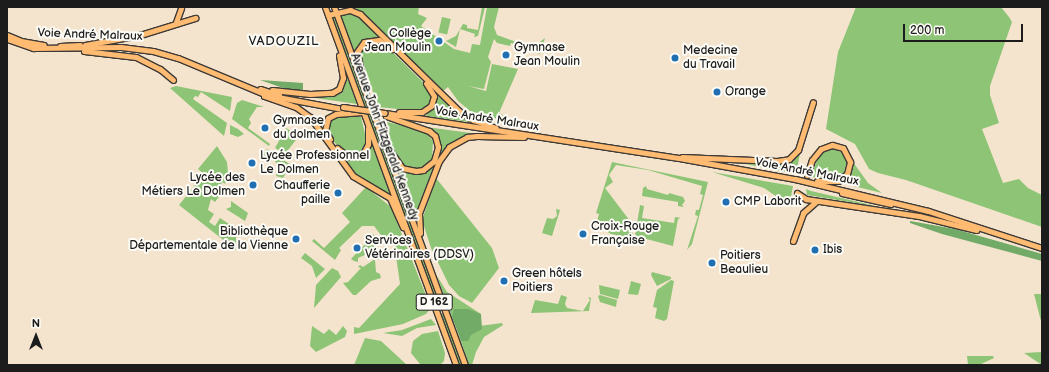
<!DOCTYPE html>
<html>
<head>
<meta charset="utf-8">
<style>
  body { margin:0 }
  #map { position:relative; width:1049px; height:372px; overflow:hidden; background:#f5e4cd; font-family:"Balsamiq Sans",sans-serif }
  div>[style] { position:absolute }
  .green>* { inset:0; background:#8dc476; transform-origin:0 0 }
  .forest>* { inset:0; background:#72aa67 }
  .roads { filter:drop-shadow(1px 0 #3d3a37) drop-shadow(-1px 0 #3d3a37) drop-shadow(0 1px #3d3a37) drop-shadow(0 -1px #3d3a37) }
  .major>* { height:5px; margin:-2.5px; padding:0 2.5px; transform-origin:2.5px; border-radius:2.5px; background:#ffbb71 }
  .bridges { filter:drop-shadow(1px 0 #3d3a37) drop-shadow(-1px 0 #3d3a37) drop-shadow(0 1px #3d3a37) drop-shadow(0 -1px #3d3a37) }
  .major-bridge>* { height:5px; margin:-2.5px; padding:0 2.5px; transform-origin:2.5px; border-radius:2.5px; background:#ffbb71 }
  .dots>* { width:11px; height:11px; translate:-50% -50%; box-sizing:border-box; border:2px solid #fdfcf7; border-radius:50% }
  span { translate:-50% -50%; white-space:nowrap; text-align:center; line-height:1.15; -webkit-text-stroke:4px #fdfcf7; paint-order:stroke }
  .shield-label span { padding:1px 3px; background:#fdfcf7; border:1px solid; border-radius:3px; -webkit-text-stroke-width:0 }
  .shield-label { font-size:11px; color:#1c1c1c; font-weight:700 }
  .poi-label { font-size:12px; color:#1c1c1c }
  .right { translate:-100% -50%; text-align:right }
  .left { translate:0 -50%; text-align:left }
  .street-label { font-size:12px; color:#1c1c1c }
  .neighbourhood-label { font-size:13px; color:#1c1c1c; letter-spacing:1px }
  .frame { position:absolute; inset:0; border:8px solid #1c1c1c; pointer-events:none }
  .north { position:absolute; left:16px; top:316px; width:40px; height:40px; -webkit-text-stroke:3px #fdfcf7; paint-order:stroke; rotate:0deg; font-size:11px; font-weight:700; line-height:16px; text-align:center; color:#1c1c1c }
  .north::after { content:''; display:block; margin:auto; width:14px; height:18px; background:#1c1c1c; clip-path:polygon(50% 0,100% 100%,50% 72%,0 100%) }
  .scale { position:absolute; left:903px; top:24px; width:120px; height:18px; box-sizing:border-box; border:2px solid #1c1c1c; border-top:0; padding-left:5px; font-size:12px; line-height:14px; white-space:nowrap; color:#1c1c1c; -webkit-text-stroke:3px #fdfcf7; paint-order:stroke }
</style>
</head>
<body>
<div id="map">
  <div class="green">
    <div style="clip-path:polygon(337px 7px,419px 7px,418px 14px,427px 18px,421px 26px,454px 49px,470px 53px,472px 44px,480px 45px,487px 7px,499px 7px,494px 27px,497px 35px,539px 50px,540px 46px,536px 45px,545px 38px,540px 54px,511px 43px,510px 46px,497px 43px,494px 39px,488px 57px,491px 62px,484px 89px,468px 86px,486px 91px,492px 64px,518px 69px,499px 113px,503px 115px,501px 120px,470px 111px,458px 101px,448px 87px,442px 92px,358px 10px)"></div>
    <div style="clip-path:polygon(482px 7px,485px 7px,478px 36px,474px 37px,475px 34px,460px 29px,456px 47px,446px 41px,456px 36px,463px 24px,467px 25px,467px 28px,478px 30px)"></div>
    <div style="clip-path:polygon(856px 7px,1001px 7px,1009px 17px,1012px 22px,990px 86px,990px 95px,999px 123px,982px 129px,1003px 183px,1019px 179px,1028px 188px,1042px 195px,1042px 227px,906px 180px,878px 173px,869px 169px,855px 144px,826px 129px,838px 52px)"></div>
    <div style="clip-path:polygon(348px 11px,356px 13px,381px 37px,366px 39px,354px 53px,340px 14px)"></div>
    <div style="clip-path:polygon(336px 17px,442px 306px,441px 307px,437px 306px,332px 19px)"></div>
    <div style="left:442px;top:17px;width:9px;height:16px;rotate:13deg"></div>
    <div style="clip-path:polygon(377px 41px,385px 45px,427px 86px,432px 96px,427px 107px,418px 111px,378px 107px,360px 54px,366px 43px)"></div>
    <div style="clip-path:polygon(346px 74px,357px 104px,301px 96px,329px 96px,342px 87px)"></div>
    <div style="clip-path:polygon(176px 86px,232px 97px,230px 111px,201px 92px,198px 97px,195px 96px,193px 99px,227px 123px,224px 136px,170px 88px)"></div>
    <div style="clip-path:polygon(434px 89px,469px 120px,469px 122px,426px 116px,432px 107px)"></div>
    <div style="clip-path:polygon(242px 100px,264px 107px,257px 107px,249px 119px,251px 123px,248px 128px,270px 144px,269px 146px,232px 119px,237px 103px)"></div>
    <div style="clip-path:polygon(338px 115px,361px 117px,366px 138px,366px 145px,359px 153px,348px 155px,340px 149px,328px 134px,327px 130px,330px 119px)"></div>
    <div style="clip-path:polygon(383px 121px,425px 131px,433px 141px,432px 160px,421px 169px,403px 166px,396px 156px)"></div>
    <div style="clip-path:polygon(230px 125px,238px 129px,244px 134px,238px 137px,230px 134px)"></div>
    <div style="clip-path:polygon(426px 127px,471px 133px,470px 135px,455px 141px,441px 154px,439px 153px,438px 141px)"></div>
    <div style="clip-path:polygon(286px 128px,299px 136px,285px 154px,275px 148px)"></div>
    <div style="clip-path:polygon(803px 138px,796px 174px,730px 161px,780px 164px,790px 162px,797px 157px)"></div>
    <div style="clip-path:polygon(371px 139px,394px 202px,358px 179px,339px 153px,348px 159px,358px 159px,367px 152px)"></div>
    <div style="clip-path:polygon(217px 146px,227px 162px,228px 173px,225px 184px,222px 182px,219px 193px,221px 194px,215px 202px,211px 199px,208px 210px,214px 214px,209px 222px,215px 226px,220px 218px,241px 232px,236px 236px,236px 250px,179px 205px,204px 174px,198px 169px)"></div>
    <div style="clip-path:polygon(833px 148px,841px 152px,847px 161px,844px 173px,835px 178px,809px 177px,821px 153px)"></div>
    <div style="clip-path:polygon(267px 149px,291px 165px,283px 178px,276px 176px,278px 168px,275px 161px,269px 157px,261px 157px)"></div>
    <div style="clip-path:polygon(612px 162px,708px 182px,692px 244px,687px 250px,698px 216px,695px 215px,696px 210px,699px 210px,703px 195px,700px 194px,702px 186px,648px 170px,616px 165px,609px 175px,613px 182px,605px 188px,630px 221px,629px 232px,633px 233px,631px 238px,611px 234px,601px 228px,597px 221px,599px 214px,596px 213px)"></div>
    <div style="clip-path:polygon(853px 162px,868px 183px,882px 193px,841px 183px,850px 175px)"></div>
    <div style="clip-path:polygon(433px 165px,434px 166px,416px 216px,397px 167px,403px 171px,417px 173px)"></div>
    <div style="clip-path:polygon(712px 172px,793px 186px,790px 202px,786px 203px,764px 188px)"></div>
    <div style="clip-path:polygon(436px 178px,492px 248px,499px 268px,472px 303px,459px 296px,449px 285px,431px 248px,422px 220px)"></div>
    <div style="clip-path:polygon(646px 186px,647px 189px,668px 195px,669px 193px,683px 197px,685px 201px,682px 205px,684px 207px,678px 206px,678px 202px,642px 196px,643px 188px)"></div>
    <div style="clip-path:polygon(366px 187px,391px 207px,431px 308px,426px 314px,403px 324px,354px 334px,354px 327px,359px 328px,400px 284px,394px 242px,384px 239px,374px 226px,362px 226px,339px 248px,341px 250px,335px 260px,312px 241px,314px 239px,324px 248px,350px 222px,342px 213px)"></div>
    <div style="clip-path:polygon(806px 189px,811px 191px,880px 207px,807px 195px)"></div>
    <div style="clip-path:polygon(231px 201px,248px 213px,245px 221px,226px 209px,231px 207px)"></div>
    <div style="clip-path:polygon(640px 205px,644px 206px,642px 218px,674px 223px,675px 217px,681px 218px,678px 219px,673px 246px,635px 236px)"></div>
    <div style="clip-path:polygon(556px 209px,560px 210px,552px 236px,542px 233px,547px 218px,553px 219px,557px 216px)"></div>
    <div style="clip-path:polygon(368px 233px,375px 235px,376px 250px,358px 258px,358px 262px,354px 261px,351px 259px,368px 241px,364px 236px)"></div>
    <div style="clip-path:polygon(305px 253px,325px 269px,316px 278px,312px 266px,301px 258px)"></div>
    <div style="clip-path:polygon(374px 256px,378px 257px,379px 260px,375px 260px,376px 272px,380px 274px,381px 278px,371px 281px,356px 295px,353px 295px,343px 283px,348px 282px,361px 268px,358px 267px,360px 265px,363px 267px,375px 259px)"></div>
    <div style="clip-path:polygon(332px 268px,338px 271px,341px 277px,314px 308px,316px 285px)"></div>
    <div style="clip-path:polygon(652px 272px,671px 277px,671px 279px,657px 286px,651px 275px)"></div>
    <div style="clip-path:polygon(437px 276px,447px 292px,481px 314px,481px 319px,454px 323px)"></div>
    <div style="clip-path:polygon(671px 280px,674px 281px,667px 319px,664px 321px,655px 318px,657px 308px,653px 307px,657px 290px)"></div>
    <div style="clip-path:polygon(631px 281px,641px 284px,638px 295px,628px 294px)"></div>
    <div style="clip-path:polygon(599px 285px,620px 290px,618px 299px,600px 294px)"></div>
    <div style="clip-path:polygon(1034px 294px,1042px 294px,1042px 365px,1024px 353px,1042px 352px,1042px 325px)"></div>
    <div style="clip-path:polygon(561px 295px,567px 297px,565px 304px,567px 308px,583px 311px,590px 300px,588px 297px,591px 298px,589px 311px,531px 313px,535px 300px,558px 304px)"></div>
    <div style="clip-path:polygon(600px 295px,617px 300px,616px 307px,600px 302px,598px 296px)"></div>
    <div style="clip-path:polygon(443px 314px,458px 352px,463px 365px,458px 365px,441px 314px)"></div>
    <div style="clip-path:polygon(431px 319px,436px 325px,417px 328px,402px 336px,383px 333px,402px 330px)"></div>
    <div style="clip-path:polygon(502px 323px,503px 325px,484px 337px,476px 352px,472px 365px,469px 365px,457px 329px)"></div>
    <div style="clip-path:polygon(312px 326px,324px 334px,329px 329px,336px 335px,343px 326px,347px 331px,345px 337px,316px 352px,310px 346px)"></div>
    <div style="clip-path:polygon(438px 331px,445px 353px,444px 361px,440px 365px,420px 364px,411px 353px,413px 341px,422px 334px)"></div>
    <div style="clip-path:polygon(365px 338px,381px 341px,407px 365px,354px 365px)"></div>
    <div style="clip-path:polygon(967px 356px,993px 356px,994px 358px,979px 365px,968px 365px)"></div>
  </div>
  <div class="forest">
    <div style="clip-path:polygon(260px 80px,303px 83px,303px 91px,286px 89px)"></div>
    <div style="clip-path:polygon(910px 221px,955px 229px,1042px 254px,1042px 261px,942px 234px,910px 223px)"></div>
    <div style="clip-path:polygon(454px 309px,468px 309px,481px 314px,482px 329px,471px 335px,468px 341px,461px 341px,452px 317px)"></div>
  </div>
  <div class="roads">
    <div class="major">
      <div style="left:325px;top:7px;width:381px;rotate:69.9deg"></div>
      <div style="left:334px;top:7px;width:381px;rotate:69.9deg"></div>
      <div style="left:328px;top:15px;width:23px;rotate:-13deg"></div>
      <div style="left:350px;top:10px;width:11px;rotate:22deg"></div>
      <div style="left:360px;top:14px;width:139px;rotate:44.4deg"></div>
      <div style="left:459px;top:111px;width:17px;rotate:33deg"></div>
      <div style="left:473px;top:120px;width:24px;rotate:19deg"></div>
      <div style="left:176px;top:22px;width:15px;rotate:-70deg"></div>
      <div style="left:7px;top:35px;width:15px;rotate:23deg"></div>
      <div style="left:21px;top:41px;width:23px;rotate:10deg"></div>
      <div style="left:7px;top:39px;width:28px;rotate:19deg"></div>
      <div style="left:33px;top:48px;width:88px;rotate:-0.7deg"></div>
      <div style="left:121px;top:47px;width:32px;rotate:7deg"></div>
      <div style="left:153px;top:51px;width:26px;rotate:16deg"></div>
      <div style="left:178px;top:58px;width:96px;rotate:22.6deg"></div>
      <div style="left:267px;top:95px;width:82px;rotate:10.5deg"></div>
      <div style="left:85px;top:45px;width:56px;rotate:-10.3deg"></div>
      <div style="left:140px;top:35px;width:58px;rotate:-17.2deg"></div>
      <div style="left:60px;top:46px;width:20px;rotate:-3deg"></div>
      <div style="left:84px;top:51px;width:52px;rotate:6.6deg"></div>
      <div style="left:136px;top:57px;width:27px;rotate:27deg"></div>
      <div style="left:160px;top:69px;width:17px;rotate:40deg"></div>
      <div style="left:361px;top:71px;width:19px;rotate:-102deg"></div>
      <div style="left:357px;top:52px;width:12px;rotate:-55deg"></div>
      <div style="left:364px;top:42px;width:15px;rotate:-8deg"></div>
      <div style="left:379px;top:40px;width:16px;rotate:35deg"></div>
      <div style="left:260px;top:89px;width:20px;rotate:18deg"></div>
      <div style="left:272px;top:90px;width:38px;rotate:6deg"></div>
      <div style="left:310px;top:94px;width:22px;rotate:-3deg"></div>
      <div style="left:332px;top:93px;width:8px;rotate:-30deg"></div>
      <div style="left:339px;top:89px;width:12px;rotate:-70deg"></div>
      <div style="left:343px;top:78px;width:23px;rotate:-100deg"></div>
      <div style="left:264px;top:96px;width:34px;rotate:19deg"></div>
      <div style="left:296px;top:107px;width:17px;rotate:36deg"></div>
      <div style="left:310px;top:117px;width:73px;rotate:53.9deg"></div>
      <div style="left:353px;top:176px;width:43px;rotate:30.7deg"></div>
      <div style="left:390px;top:198px;width:32px;rotate:66deg"></div>
      <div style="left:399px;top:112px;width:23px"></div>
      <div style="left:422px;top:112px;width:11px;rotate:-34deg"></div>
      <div style="left:431px;top:106px;width:10px;rotate:-73deg"></div>
      <div style="left:434px;top:96px;width:15px;rotate:-122deg"></div>
      <div style="left:385px;top:113px;width:297px;rotate:8.7deg"></div>
      <div style="left:679px;top:158px;width:118px;rotate:10.3deg"></div>
      <div style="left:795px;top:179px;width:137px;rotate:13.5deg"></div>
      <div style="left:928px;top:211px;width:120px;rotate:18deg"></div>
      <div style="left:386px;top:116px;width:46px;rotate:19.2deg"></div>
      <div style="left:429px;top:131px;width:8px;rotate:40deg"></div>
      <div style="left:435px;top:136px;width:11px;rotate:75deg"></div>
      <div style="left:438px;top:147px;width:15px;rotate:106deg"></div>
      <div style="left:434px;top:161px;width:14px;rotate:141deg"></div>
      <div style="left:423px;top:170px;width:7px;rotate:172deg"></div>
      <div style="left:416px;top:171px;width:14px;rotate:-168deg"></div>
      <div style="left:402px;top:168px;width:21px;rotate:-125deg"></div>
      <div style="left:330px;top:139px;width:9px;rotate:-122deg"></div>
      <div style="left:325px;top:131px;width:13px;rotate:-77deg"></div>
      <div style="left:328px;top:118px;width:9px;rotate:-27deg"></div>
      <div style="left:336px;top:114px;width:27px;rotate:-4deg"></div>
      <div style="left:337px;top:148px;width:14px;rotate:39deg"></div>
      <div style="left:348px;top:157px;width:15px;rotate:-11deg"></div>
      <div style="left:363px;top:154px;width:11px;rotate:-63deg"></div>
      <div style="left:368px;top:144px;width:16px;rotate:-90deg"></div>
      <div style="left:682px;top:157px;width:95px;rotate:2.4deg"></div>
      <div style="left:777px;top:161px;width:12px;rotate:-9deg"></div>
      <div style="left:789px;top:159px;width:13px;rotate:-45deg"></div>
      <div style="left:798px;top:150px;width:50px;rotate:-72.6deg"></div>
      <div style="left:807px;top:175px;width:16px;rotate:-72deg"></div>
      <div style="left:812px;top:160px;width:14px;rotate:-51deg"></div>
      <div style="left:821px;top:149px;width:12px;rotate:-20deg"></div>
      <div style="left:832px;top:145px;width:11px;rotate:15deg"></div>
      <div style="left:843px;top:148px;width:16px;rotate:63deg"></div>
      <div style="left:850px;top:162px;width:12px;rotate:104deg"></div>
      <div style="left:847px;top:174px;width:11px;rotate:142deg"></div>
      <div style="left:838px;top:181px;width:21px;rotate:180deg"></div>
      <div style="left:797px;top:193px;width:11px;rotate:34deg"></div>
      <div style="left:806px;top:199px;width:114px;rotate:8.6deg"></div>
      <div style="left:919px;top:216px;width:59px;rotate:13.8deg"></div>
      <div style="left:842px;top:193px;width:50px;rotate:12.7deg"></div>
      <div style="left:420px;top:233px;width:20px;rotate:-93deg"></div>
      <div style="left:419px;top:213px;width:56px;rotate:-69deg"></div>
      <div style="left:439px;top:161px;width:17px;rotate:-54deg"></div>
      <div style="left:449px;top:147px;width:21px;rotate:-29deg"></div>
      <div style="left:467px;top:137px;width:10px;rotate:-6deg"></div>
      <div style="left:477px;top:136px;width:47px;rotate:1.2deg"></div>
      <div style="left:793px;top:241px;width:30px;rotate:-70deg"></div>
      <div style="left:803px;top:213px;width:18px;rotate:-41deg"></div>
    </div>
  </div>
  <div class="bridges">
    <div class="major-bridge">
      <div style="left:343px;top:107px;width:42px;rotate:8.1deg"></div>
    </div>
  </div>
  <div class="dots">
    <div style="left:439px;top:41px;background:#1f6fb2"></div>
    <div style="left:506px;top:55px;background:#1f6fb2"></div>
    <div style="left:675px;top:58px;background:#1f6fb2"></div>
    <div style="left:717px;top:92px;background:#1f6fb2"></div>
    <div style="left:265px;top:128px;background:#1f6fb2"></div>
    <div style="left:252px;top:163px;background:#1f6fb2"></div>
    <div style="left:253px;top:185px;background:#1f6fb2"></div>
    <div style="left:338px;top:193px;background:#1f6fb2"></div>
    <div style="left:726px;top:202px;background:#1f6fb2"></div>
    <div style="left:583px;top:234px;background:#1f6fb2"></div>
    <div style="left:296px;top:239px;background:#1f6fb2"></div>
    <div style="left:357px;top:248px;background:#1f6fb2"></div>
    <div style="left:815px;top:250px;background:#1f6fb2"></div>
    <div style="left:712px;top:263px;background:#1f6fb2"></div>
    <div style="left:504px;top:281px;background:#1f6fb2"></div>
  </div>
  <div class="shield-label">
    <span style="left:434px;top:302px">D 162</span>
  </div>
  <div class="poi-label">
    <span class="right" style="left:431px;top:41px">Collège<br>Jean Moulin</span>
    <span class="left" style="left:514px;top:55px">Gymnase<br>Jean Moulin</span>
    <span class="left" style="left:683px;top:58px">Medecine<br>du Travail</span>
    <span class="left" style="left:725px;top:92px">Orange</span>
    <span class="left" style="left:273px;top:128px">Gymnase<br>du dolmen</span>
    <span class="left" style="left:260px;top:163px">Lycée Professionnel<br>Le Dolmen</span>
    <span class="right" style="left:245px;top:185px">Lycée des<br>Métiers Le Dolmen</span>
    <span class="right" style="left:330px;top:193px">Chaufferie<br>paille</span>
    <span class="left" style="left:734px;top:202px">CMP Laborit</span>
    <span class="left" style="left:591px;top:234px">Croix-Rouge<br>Française</span>
    <span class="right" style="left:288px;top:239px">Bibliothèque<br>Départementale de la Vienne</span>
    <span class="left" style="left:365px;top:248px">Services<br>Vétérinaires (DDSV)</span>
    <span class="left" style="left:823px;top:250px">Ibis</span>
    <span class="left" style="left:720px;top:263px">Poitiers<br>Beaulieu</span>
    <span class="left" style="left:512px;top:281px">Green hôtels<br>Poitiers</span>
  </div>
  <div class="street-label">
    <span style="left:90px;top:35px;rotate:2deg">Voie André Malraux</span>
    <span style="left:487px;top:119px;rotate:9deg">Voie André Malraux</span>
    <span style="left:384px;top:137px;rotate:70deg">Avenue John Fitzgerald Kennedy</span>
    <span style="left:807px;top:172px;rotate:11deg">Voie André Malraux</span>
  </div>
  <div class="neighbourhood-label">
    <span style="left:284px;top:41px">VADOUZIL</span>
  </div>
  <div class="frame"></div>
  <div class="north">N</div>
  <div class="scale">200 m</div>
</div>
</body>
</html>
